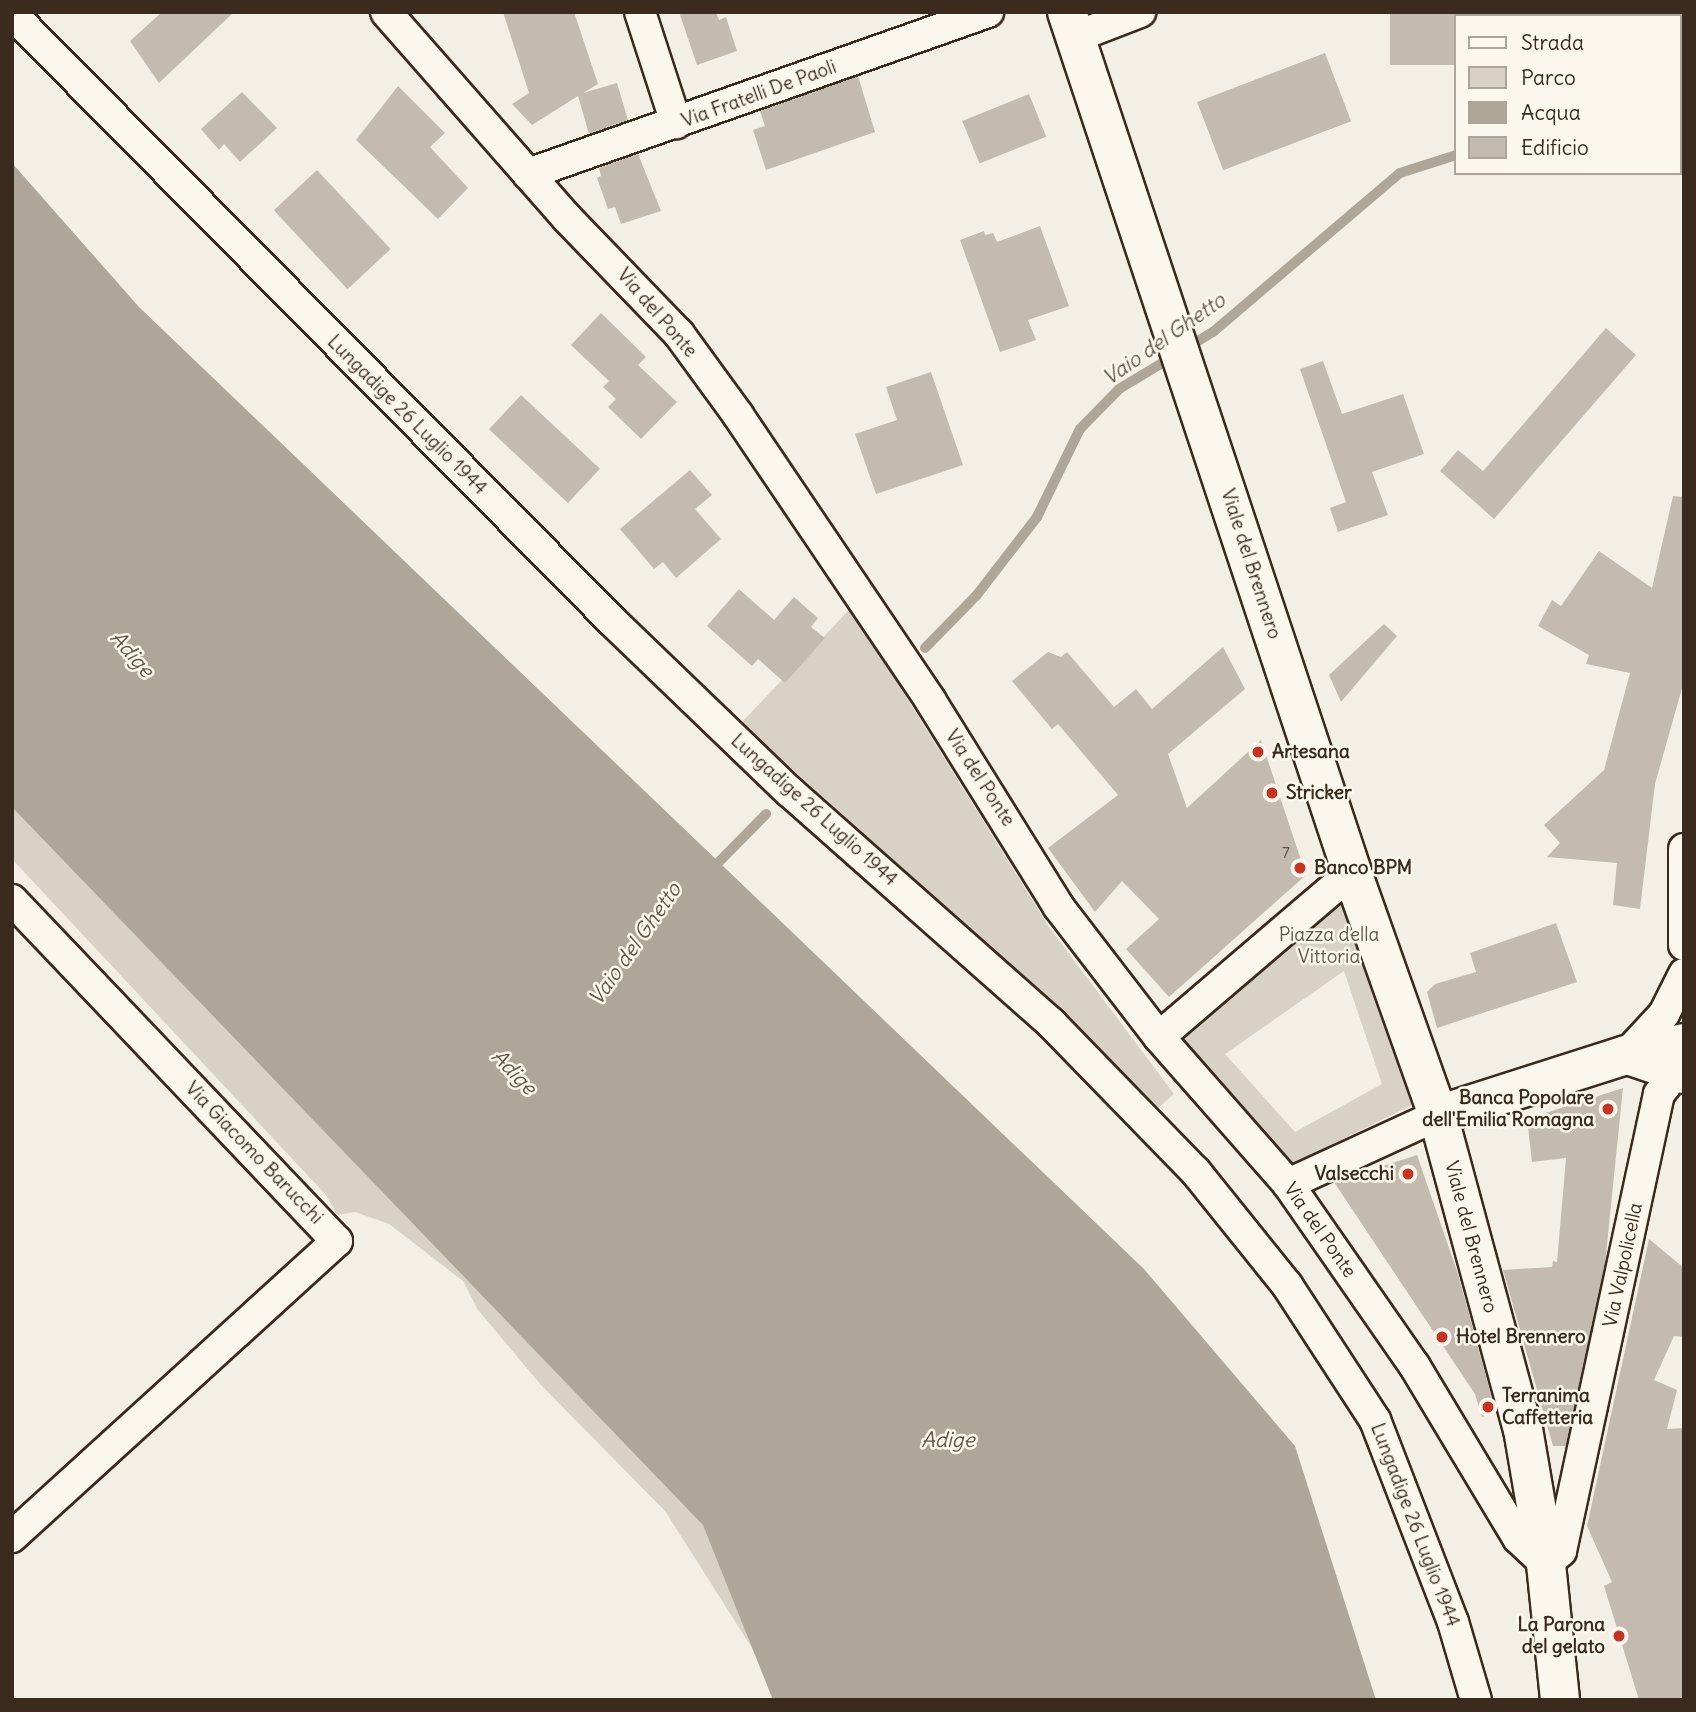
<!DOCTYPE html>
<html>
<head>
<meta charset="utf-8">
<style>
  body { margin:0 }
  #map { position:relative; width:1696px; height:1712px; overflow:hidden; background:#f3efe4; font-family:Delius,sans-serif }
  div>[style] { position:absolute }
  .green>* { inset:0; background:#d8d1c6 }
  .water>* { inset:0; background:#afa69a }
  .stream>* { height:10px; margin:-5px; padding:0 5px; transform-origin:5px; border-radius:5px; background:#afa69a }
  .building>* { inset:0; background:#c3bbb0; transform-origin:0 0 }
  .roads { filter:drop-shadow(2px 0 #3b2a1e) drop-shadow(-2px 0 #3b2a1e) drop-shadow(0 2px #3b2a1e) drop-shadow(0 -2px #3b2a1e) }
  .street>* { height:30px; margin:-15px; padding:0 15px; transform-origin:15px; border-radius:15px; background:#fbf7ec }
  .secondary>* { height:38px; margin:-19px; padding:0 19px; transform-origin:19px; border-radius:19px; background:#fbf7ec }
  .primary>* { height:38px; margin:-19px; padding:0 19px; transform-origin:19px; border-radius:19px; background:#fbf7ec }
  .dots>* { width:19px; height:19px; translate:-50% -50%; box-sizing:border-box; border:4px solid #fbf7ec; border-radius:50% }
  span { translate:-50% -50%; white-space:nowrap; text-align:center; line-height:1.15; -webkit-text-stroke:5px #fbf7ec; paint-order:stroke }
  .number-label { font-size:16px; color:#5d4e42 }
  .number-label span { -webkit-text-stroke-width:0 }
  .street-label { font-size:19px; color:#3b2a1e }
  .poi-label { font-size:19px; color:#3b2a1e; font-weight:700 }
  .left { translate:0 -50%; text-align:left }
  .right { translate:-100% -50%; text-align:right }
  .park-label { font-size:19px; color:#625448 }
  .water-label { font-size:21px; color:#645549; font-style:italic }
  .frame { position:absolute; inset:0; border:14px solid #3b2a1e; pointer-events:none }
  .legend { position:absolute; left:1454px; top:14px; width:228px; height:161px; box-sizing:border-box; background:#fbf7ec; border:2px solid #aea59a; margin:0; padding:9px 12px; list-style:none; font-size:21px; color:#3b2a1e }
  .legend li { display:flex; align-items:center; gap:14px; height:35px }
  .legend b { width:35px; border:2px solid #aea59a }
</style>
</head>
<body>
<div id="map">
  <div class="green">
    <div style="clip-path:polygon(851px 608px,1049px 927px,1174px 1094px,1158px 1108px,1008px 963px,741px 723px)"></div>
    <div style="clip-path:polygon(12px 669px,687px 1468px,752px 1648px,665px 1511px,541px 1385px,478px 1310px,463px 1281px,389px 1224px,355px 1212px,337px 1215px,326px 1195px,12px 859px)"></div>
    <div style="clip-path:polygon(evenodd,1344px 896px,1414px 1104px,1292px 1164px,1176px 1038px,1344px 896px,1344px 971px,1382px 1084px,1295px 1132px,1225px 1054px,1344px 971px)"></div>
  </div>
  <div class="water">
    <div style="clip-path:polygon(12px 163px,139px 307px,1144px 1269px,1295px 1446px,1376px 1700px,773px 1700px,703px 1525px,12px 807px)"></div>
  </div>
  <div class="stream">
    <div style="left:1680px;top:126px;width:4px;rotate:-14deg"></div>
    <div style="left:1187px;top:348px;width:31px;rotate:-32deg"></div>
    <div style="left:1213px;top:332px;width:245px;rotate:-40.4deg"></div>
    <div style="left:1400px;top:173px;width:59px;rotate:-17.8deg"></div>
    <div style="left:925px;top:648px;width:73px;rotate:-45.6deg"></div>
    <div style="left:976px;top:596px;width:100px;rotate:-52.3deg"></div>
    <div style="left:1037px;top:517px;width:98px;rotate:-64deg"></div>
    <div style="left:1080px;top:429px;width:56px;rotate:-45.7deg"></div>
    <div style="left:1119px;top:389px;width:64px;rotate:-31deg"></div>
    <div style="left:710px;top:871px;width:80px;rotate:-45.5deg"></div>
  </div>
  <div class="building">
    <div style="clip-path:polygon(162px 12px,234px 12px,159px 83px,130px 41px)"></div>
    <div style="clip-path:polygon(503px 12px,574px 12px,598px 84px,583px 93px,617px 83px,628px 120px,589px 134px,578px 96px,532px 125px,512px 104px,529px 93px)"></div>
    <div style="clip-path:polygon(679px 12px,716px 12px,719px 20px,726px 17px,737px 51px,697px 65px)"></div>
    <div style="left:1390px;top:12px;width:66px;height:53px"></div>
    <div style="left:1325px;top:53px;width:73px;height:137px;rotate:69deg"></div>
    <div style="clip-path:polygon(858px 76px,875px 132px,766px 170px,753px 130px,765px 126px,760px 111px)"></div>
    <div style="clip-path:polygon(398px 86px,445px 133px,430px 147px,468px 188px,438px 219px,356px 140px)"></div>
    <div style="clip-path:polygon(242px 92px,277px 128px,240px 162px,224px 144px,219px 150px,201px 129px)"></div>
    <div style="left:1029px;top:94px;width:46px;height:72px;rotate:68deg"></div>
    <div style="clip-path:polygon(638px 154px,661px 211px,621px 224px,615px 207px,608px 209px,597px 178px,601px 176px,599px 168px)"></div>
    <div style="left:317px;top:170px;width:108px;height:59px;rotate:47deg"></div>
    <div style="clip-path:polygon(1040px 226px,1069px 306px,1028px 320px,1036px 340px,1000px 352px,960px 240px,984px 231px,985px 235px,993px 233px,997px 242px)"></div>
    <div style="clip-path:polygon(601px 313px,646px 357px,638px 365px,677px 402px,641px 439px,608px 407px,616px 399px,603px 387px,609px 381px,571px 345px)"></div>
    <div style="clip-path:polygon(1606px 328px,1636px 355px,1494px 519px,1440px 471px,1458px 450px,1483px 471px)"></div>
    <div style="clip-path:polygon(1323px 361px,1342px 414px,1403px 394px,1424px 454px,1372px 472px,1388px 515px,1338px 532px,1330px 508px,1346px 502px,1300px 369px)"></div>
    <div style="clip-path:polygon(931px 372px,963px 465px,876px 494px,855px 434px,897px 420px,886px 387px)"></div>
    <div style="left:521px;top:395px;width:108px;height:47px;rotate:43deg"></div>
    <div style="clip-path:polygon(690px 470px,712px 495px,695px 509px,721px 539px,676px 578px,663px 562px,654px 569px,620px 529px)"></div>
    <div style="clip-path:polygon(1673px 496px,1684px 497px,1684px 681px,1655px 784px,1640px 909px,1613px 905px,1617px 863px,1547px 857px,1560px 843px,1544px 825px,1604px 770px,1630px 673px,1586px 664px,1589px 655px,1538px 626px,1552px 600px,1561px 606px,1599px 551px,1652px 588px)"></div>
    <div style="clip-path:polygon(739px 589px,774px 620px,794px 597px,818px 618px,811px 627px,825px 638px,785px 683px,758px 659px,752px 666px,707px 626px)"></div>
    <div style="clip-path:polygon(1384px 624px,1397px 636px,1341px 702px,1329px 675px)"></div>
    <div style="clip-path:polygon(1223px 647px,1245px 689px,1168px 754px,1187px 808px,1261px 740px,1306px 875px,1169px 997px,1126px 949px,1159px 919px,1122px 881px,1095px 912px,1048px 848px,1118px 795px,1058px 724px,1052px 729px,1012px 681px,1048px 652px,1061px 657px,1067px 652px,1114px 707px,1136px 689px,1152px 709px)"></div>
    <div style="clip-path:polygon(1556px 923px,1577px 982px,1437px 1028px,1427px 992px,1435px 984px,1476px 972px,1470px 953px)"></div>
    <div style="clip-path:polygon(1623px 1088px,1605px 1264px,1566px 1446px,1553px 1446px,1503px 1270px,1552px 1267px,1553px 1261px,1557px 1262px,1566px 1158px,1532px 1162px,1527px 1119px)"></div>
    <div style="clip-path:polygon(1417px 1155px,1458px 1274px,1496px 1413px,1482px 1417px,1475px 1394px,1334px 1182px)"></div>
    <div style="clip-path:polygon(1649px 1239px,1684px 1268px,1684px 1337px,1674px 1336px,1654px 1380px,1677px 1390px,1667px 1429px,1684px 1428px,1684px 1700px,1639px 1700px,1604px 1586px,1612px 1582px,1587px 1526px)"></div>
  </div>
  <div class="roads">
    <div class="street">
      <div style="left:386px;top:12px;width:274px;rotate:48.7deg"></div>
      <div style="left:567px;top:218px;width:161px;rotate:46deg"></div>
      <div style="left:679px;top:334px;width:100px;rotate:53.9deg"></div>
      <div style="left:738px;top:415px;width:344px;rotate:56deg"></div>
      <div style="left:930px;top:700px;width:243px;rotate:58.1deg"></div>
      <div style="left:1058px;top:906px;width:165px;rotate:52.4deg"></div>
      <div style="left:1159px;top:1037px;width:196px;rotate:48.7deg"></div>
      <div style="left:1288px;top:1184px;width:221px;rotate:55.2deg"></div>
      <div style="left:1414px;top:1365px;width:202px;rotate:59deg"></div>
      <div style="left:1518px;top:1538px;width:38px;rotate:43deg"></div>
      <div style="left:1546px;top:1564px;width:20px;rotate:-41deg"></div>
      <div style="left:1561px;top:1551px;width:467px;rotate:-77.9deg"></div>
      <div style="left:1659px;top:1094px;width:28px;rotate:-52deg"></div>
      <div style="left:640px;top:12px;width:117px;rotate:72deg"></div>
      <div style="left:12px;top:14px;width:852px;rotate:45.33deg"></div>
      <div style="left:611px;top:620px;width:248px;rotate:43.9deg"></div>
      <div style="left:790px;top:792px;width:349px;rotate:41.5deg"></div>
      <div style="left:1051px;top:1023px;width:208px;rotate:45.8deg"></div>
      <div style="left:1196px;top:1172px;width:145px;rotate:51.2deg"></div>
      <div style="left:1287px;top:1285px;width:161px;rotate:56.9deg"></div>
      <div style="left:1375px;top:1420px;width:217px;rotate:68.9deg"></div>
      <div style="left:1453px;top:1622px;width:81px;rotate:73.6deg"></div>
      <div style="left:1075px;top:37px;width:70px;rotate:-21deg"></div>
      <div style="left:528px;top:174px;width:488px;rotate:-19.4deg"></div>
      <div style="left:1684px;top:849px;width:96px;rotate:90deg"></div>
      <div style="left:12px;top:900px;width:471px;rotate:46.4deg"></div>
      <div style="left:337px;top:1241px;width:440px;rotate:137.7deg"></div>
      <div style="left:1159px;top:1037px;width:254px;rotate:-40.5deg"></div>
      <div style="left:1626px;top:1055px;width:56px;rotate:-47.2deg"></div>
      <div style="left:1664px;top:1014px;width:45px;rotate:-63.4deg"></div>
      <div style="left:1288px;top:1184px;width:165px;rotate:-24.7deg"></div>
    </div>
    <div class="secondary">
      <div style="left:1628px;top:1055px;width:59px;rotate:18.7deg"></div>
      <div style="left:1438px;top:1115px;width:197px;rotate:-17.7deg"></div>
      <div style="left:1626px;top:1055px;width:59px;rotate:-11.7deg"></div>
    </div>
    <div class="primary">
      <div style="left:1067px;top:12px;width:906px;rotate:71.67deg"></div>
      <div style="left:1352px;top:872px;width:258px;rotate:70.5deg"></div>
      <div style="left:1438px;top:1115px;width:325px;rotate:74.9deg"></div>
      <div style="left:1523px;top:1429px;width:137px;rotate:80.3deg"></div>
      <div style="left:1546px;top:1564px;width:137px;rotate:84.1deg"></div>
    </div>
  </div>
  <div class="dots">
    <div style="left:1258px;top:752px;background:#c8321e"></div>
    <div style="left:1272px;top:793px;background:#c8321e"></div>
    <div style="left:1300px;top:868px;background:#c8321e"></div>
    <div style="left:1608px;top:1109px;background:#c8321e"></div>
    <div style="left:1408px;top:1174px;background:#c8321e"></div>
    <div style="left:1442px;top:1337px;background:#c8321e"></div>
    <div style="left:1488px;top:1407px;background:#c8321e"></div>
    <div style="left:1619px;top:1636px;background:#c8321e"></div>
  </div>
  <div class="number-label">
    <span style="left:1286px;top:852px">7</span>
  </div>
  <div class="street-label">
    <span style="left:759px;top:94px;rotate:-20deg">Via Fratelli De Paoli</span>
    <span style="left:657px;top:313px;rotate:49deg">Via del Ponte</span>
    <span style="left:407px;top:415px;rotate:45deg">Lungadige 26 Luglio 1944</span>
    <span style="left:1251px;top:564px;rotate:72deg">Viale del Brennero</span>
    <span style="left:980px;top:778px;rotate:57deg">Via del Ponte</span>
    <span style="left:814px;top:810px;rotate:42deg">Lungadige 26 Luglio 1944</span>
    <span style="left:254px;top:1153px;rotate:46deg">Via Giacomo Barucchi</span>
    <span style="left:1320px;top:1230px;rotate:55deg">Via del Ponte</span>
    <span style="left:1471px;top:1237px;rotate:75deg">Viale del Brennero</span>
    <span style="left:1623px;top:1265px;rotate:-78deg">Via Valpolicella</span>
    <span style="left:1415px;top:1525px;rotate:69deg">Lungadige 26 Luglio 1944</span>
  </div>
  <div class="poi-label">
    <span class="left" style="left:1272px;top:752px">Artesana</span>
    <span class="left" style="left:1286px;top:793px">Stricker</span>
    <span class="left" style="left:1314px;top:868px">Banco BPM</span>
    <span class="right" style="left:1594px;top:1109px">Banca Popolare<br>dell'Emilia Romagna</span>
    <span class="right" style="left:1394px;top:1174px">Valsecchi</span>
    <span class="left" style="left:1456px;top:1337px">Hotel Brennero</span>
    <span class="left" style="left:1502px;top:1407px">Terranima<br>Caffetteria</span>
    <span class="right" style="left:1605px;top:1636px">La Parona<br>del gelato</span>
  </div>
  <div class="park-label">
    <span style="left:1329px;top:946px">Piazza della<br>Vittoria</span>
  </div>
  <div class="water-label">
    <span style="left:1164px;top:339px;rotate:-35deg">Vaio del Ghetto</span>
    <span style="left:132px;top:654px;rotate:49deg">Adige</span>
    <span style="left:635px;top:944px;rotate:-55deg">Vaio del Ghetto</span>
    <span style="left:514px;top:1072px;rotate:46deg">Adige</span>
    <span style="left:948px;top:1440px">Adige</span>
  </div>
  <div class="frame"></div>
  <ul class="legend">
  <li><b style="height:9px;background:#fbf7ec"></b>Strada</li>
  <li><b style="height:19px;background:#d8d1c6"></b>Parco</li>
  <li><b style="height:19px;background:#afa69a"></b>Acqua</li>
  <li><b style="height:19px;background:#c3bbb0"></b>Edificio</li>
  </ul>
</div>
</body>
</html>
